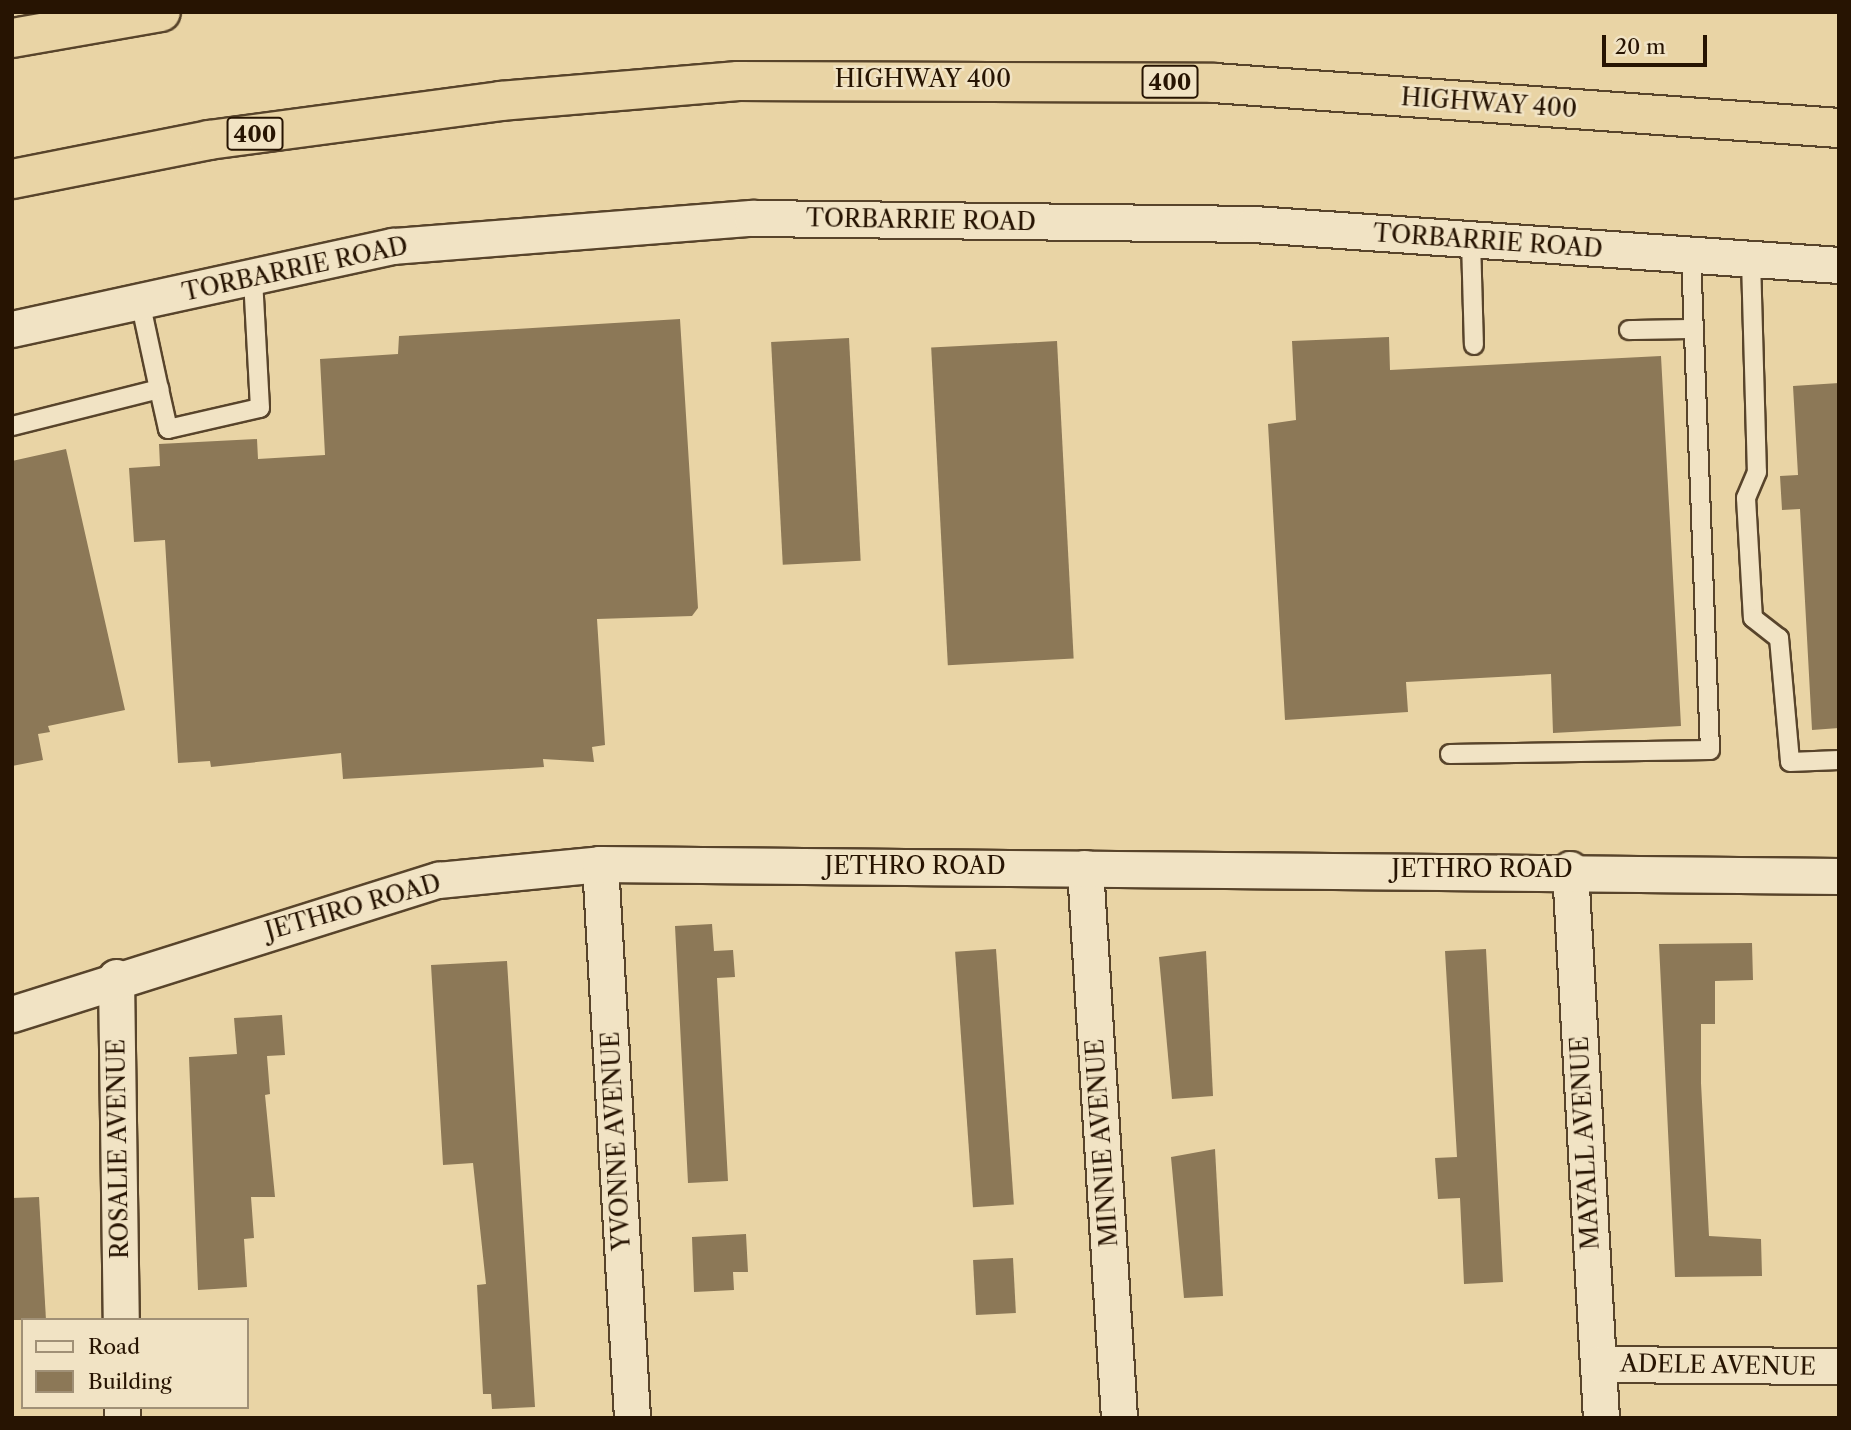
<!DOCTYPE html>
<html>
<head>
<meta charset="utf-8">
<style>
  body { margin:0 }
  #map { position:relative; width:1851px; height:1430px; overflow:hidden; background:#e9d4a5; font-family:"Libre Caslon Text",serif }
  div>[style] { position:absolute }
  .building>* { inset:0; background:#8c7857; transform-origin:0 0 }
  .roads { filter:drop-shadow(2px 0 #58442b) drop-shadow(-2px 0 #58442b) drop-shadow(0 2px #58442b) drop-shadow(0 -2px #58442b) }
  .service>* { height:18px; margin:-9px; padding:0 9px; transform-origin:9px; border-radius:9px; background:#f1e3c4 }
  .minor>* { height:35px; margin:-17.5px; padding:0 17.5px; transform-origin:17.5px; border-radius:17.5px; background:#f1e3c4 }
  .motorway>* { height:38px; margin:-19px; padding:0 19px; transform-origin:19px; border-radius:19px; background:#e9d4a5 }
  span { translate:-50% -50%; white-space:nowrap; text-align:center; line-height:1.15; -webkit-text-stroke:5px #f1e3c4; paint-order:stroke }
  .shield-label span { padding:2px 5px; background:#f1e3c4; border:2px solid; border-radius:5px; -webkit-text-stroke-width:0 }
  .shield-label { font-size:23px; color:#271402; font-weight:700 }
  .street-label { font-size:24px; color:#271402 }
  .frame { position:absolute; inset:0; border:14px solid #271402; pointer-events:none }
  .legend { position:absolute; left:21px; top:1318px; width:228px; height:91px; box-sizing:border-box; background:#f1e3c4; border:2px solid #a09076; margin:0; padding:9px 12px; list-style:none; font-size:21px; color:#271402 }
  .legend li { display:flex; align-items:center; gap:14px; height:35px }
  .legend b { width:35px; border:2px solid #a09076 }
  .scale { position:absolute; left:1602px; top:35px; width:105px; height:32px; box-sizing:border-box; border:4px solid #271402; border-top:0; padding-left:9px; font-size:21px; line-height:24px; white-space:nowrap; color:#271402; -webkit-text-stroke:5px #f1e3c4; paint-order:stroke }
</style>
</head>
<body>
<div id="map">
  <div class="building">
    <div style="clip-path:polygon(680px 319px,698px 608px,692px 616px,597px 619px,605px 745px,592px 747px,594px 762px,543px 759px,544px 767px,343px 779px,341px 753px,211px 767px,210px 761px,178px 763px,165px 540px,134px 542px,129px 468px,160px 466px,159px 444px,257px 439px,258px 459px,325px 455px,320px 359px,398px 354px,399px 336px)"></div>
    <div style="clip-path:polygon(1389px 337px,1390px 370px,1661px 356px,1681px 726px,1553px 733px,1551px 674px,1406px 682px,1408px 712px,1285px 720px,1268px 424px,1296px 420px,1292px 341px)"></div>
    <div style="left:849px;top:338px;width:223px;height:78px;rotate:87deg"></div>
    <div style="left:1057px;top:341px;width:318px;height:126px;rotate:87deg"></div>
    <div style="clip-path:polygon(1839px 383px,1839px 728px,1812px 730px,1800px 509px,1782px 510px,1780px 476px,1798px 475px,1793px 386px)"></div>
    <div style="clip-path:polygon(66px 449px,125px 710px,48px 726px,50px 732px,38px 734px,43px 760px,12px 766px,12px 461px)"></div>
    <div style="clip-path:polygon(712px 924px,714px 951px,733px 950px,735px 977px,717px 978px,728px 1181px,688px 1183px,675px 926px)"></div>
    <div style="clip-path:polygon(1752px 943px,1753px 980px,1715px 981px,1715px 1024px,1701px 1024px,1701px 1083px,1709px 1236px,1761px 1239px,1762px 1276px,1675px 1277px,1659px 944px)"></div>
    <div style="left:996px;top:949px;width:256px;height:41px;rotate:86deg"></div>
    <div style="clip-path:polygon(1486px 949px,1503px 1282px,1464px 1284px,1460px 1198px,1438px 1199px,1435px 1158px,1457px 1157px,1445px 951px)"></div>
    <div style="clip-path:polygon(1206px 951px,1213px 1096px,1172px 1099px,1159px 957px)"></div>
    <div style="clip-path:polygon(507px 961px,535px 1407px,492px 1409px,491px 1394px,483px 1394px,477px 1285px,486px 1284px,473px 1163px,443px 1165px,431px 965px)"></div>
    <div style="clip-path:polygon(282px 1015px,285px 1055px,267px 1056px,270px 1094px,265px 1095px,275px 1197px,251px 1197px,254px 1238px,244px 1239px,247px 1287px,198px 1290px,189px 1057px,237px 1054px,234px 1018px)"></div>
    <div style="clip-path:polygon(1215px 1149px,1223px 1296px,1184px 1298px,1171px 1157px)"></div>
    <div style="clip-path:polygon(39px 1197px,46px 1320px,12px 1320px,12px 1198px)"></div>
    <div style="clip-path:polygon(746px 1234px,748px 1272px,733px 1272px,734px 1290px,694px 1292px,692px 1237px)"></div>
    <div style="left:1013px;top:1258px;width:55px;height:40px;rotate:87deg"></div>
  </div>
  <div class="roads">
    <div class="service">
      <div style="left:1471px;top:240px;width:105px;rotate:88.4deg"></div>
      <div style="left:1751px;top:260px;width:212px;rotate:88.4deg"></div>
      <div style="left:1757px;top:472px;width:28px;rotate:113deg"></div>
      <div style="left:1746px;top:498px;width:120px;rotate:86.7deg"></div>
      <div style="left:1753px;top:618px;width:33px;rotate:38deg"></div>
      <div style="left:1779px;top:638px;width:124px;rotate:84.9deg"></div>
      <div style="left:1790px;top:762px;width:49px;rotate:-2.3deg"></div>
      <div style="left:1629px;top:330px;width:65px;rotate:-0.9deg"></div>
      <div style="left:159px;top:389px;width:41px;rotate:77.3deg"></div>
      <div style="left:168px;top:429px;width:94px;rotate:-12.9deg"></div>
      <div style="left:260px;top:408px;width:131px;rotate:-93.1deg"></div>
      <div style="left:12px;top:426px;width:152px;rotate:-14.1deg"></div>
      <div style="left:159px;top:389px;width:90px;rotate:-102.2deg"></div>
      <div style="left:1450px;top:754px;width:260px;rotate:-0.9deg"></div>
      <div style="left:1710px;top:750px;width:495px;rotate:-92.2deg"></div>
    </div>
    <div class="minor">
      <div style="left:12px;top:329px;width:390px;rotate:-12.3deg"></div>
      <div style="left:393px;top:246px;width:360px;rotate:-4.5deg"></div>
      <div style="left:752px;top:218px;width:502px;rotate:0.68deg"></div>
      <div style="left:1254px;top:224px;width:586px;rotate:4.01deg"></div>
      <div style="left:600px;top:864px;width:555px;rotate:86.69deg"></div>
      <div style="left:1085px;top:868px;width:551px;rotate:86.46deg"></div>
      <div style="left:1570px;top:869px;width:550px;rotate:86.77deg"></div>
      <div style="left:116px;top:977px;width:343px;rotate:89.2deg"></div>
      <div style="left:12px;top:1014px;width:447px;rotate:-17.5deg"></div>
      <div style="left:438px;top:880px;width:163px;rotate:-5.6deg"></div>
      <div style="left:600px;top:864px;width:1239px;rotate:0.55deg"></div>
      <div style="left:1598px;top:1364px;width:241px;rotate:0.5deg"></div>
      <div style="left:122px;top:1407px;width:11px;rotate:90deg"></div>
    </div>
    <div class="motorway">
      <div style="left:12px;top:38px;width:151px;rotate:-9.9deg"></div>
      <div style="left:12px;top:179px;width:201px;rotate:-11.2deg"></div>
      <div style="left:209px;top:140px;width:294px;rotate:-7.6deg"></div>
      <div style="left:500px;top:101px;width:239px;rotate:-4.8deg"></div>
      <div style="left:738px;top:81px;width:476px;rotate:0.2deg"></div>
      <div style="left:1214px;top:83px;width:627px;rotate:4.12deg"></div>
    </div>
  </div>
  <div class="shield-label">
    <span style="left:1170px;top:82px">400</span>
    <span style="left:255px;top:134px">400</span>
  </div>
  <div class="street-label">
    <span style="left:923px;top:79px">HIGHWAY 400</span>
    <span style="left:1489px;top:103px;rotate:4deg">HIGHWAY 400</span>
    <span style="left:921px;top:220px;rotate:1deg">TORBARRIE ROAD</span>
    <span style="left:1488px;top:241px;rotate:4deg">TORBARRIE ROAD</span>
    <span style="left:295px;top:269px;rotate:-12deg">TORBARRIE ROAD</span>
    <span style="left:915px;top:866px">JETHRO ROAD</span>
    <span style="left:1482px;top:869px">JETHRO ROAD</span>
    <span style="left:353px;top:907px;rotate:-16deg">JETHRO ROAD</span>
    <span style="left:616px;top:1141px;rotate:-93deg">YVONNE AVENUE</span>
    <span style="left:1102px;top:1143px;rotate:-94deg">MINNIE AVENUE</span>
    <span style="left:1585px;top:1143px;rotate:-93deg">MAYALL AVENUE</span>
    <span style="left:118px;top:1149px;rotate:-91deg">ROSALIE AVENUE</span>
    <span style="left:1718px;top:1365px;rotate:1deg">ADELE AVENUE</span>
  </div>
  <div class="frame"></div>
  <ul class="legend">
  <li><b style="height:9px;background:#f1e3c4"></b>Road</li>
  <li><b style="height:19px;background:#8c7857"></b>Building</li>
  </ul>
  <div class="scale">20 m</div>
</div>
</body>
</html>
